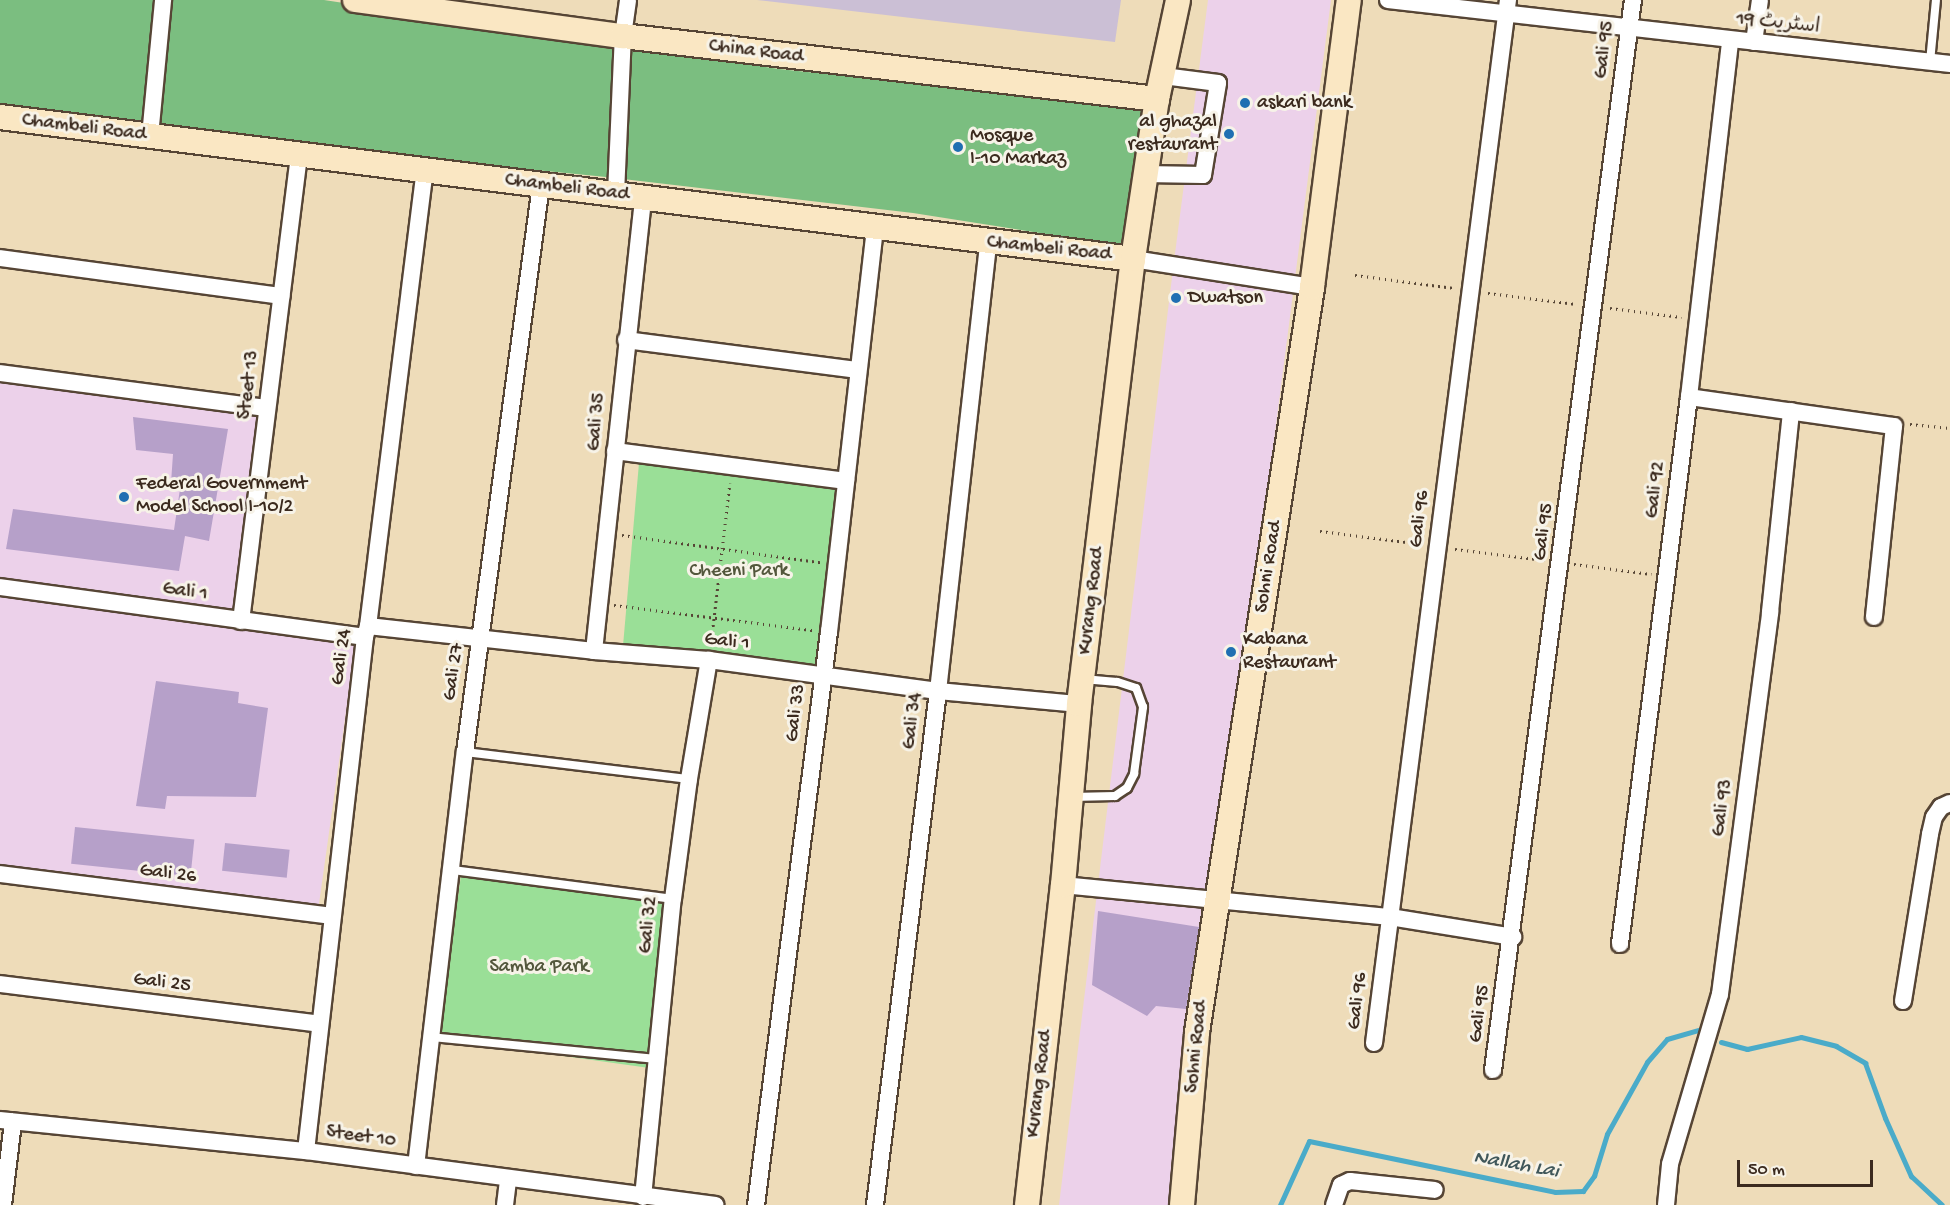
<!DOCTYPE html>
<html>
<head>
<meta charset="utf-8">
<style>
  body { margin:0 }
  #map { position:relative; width:1950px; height:1205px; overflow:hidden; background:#eedcb9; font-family:"Gochi Hand","Playpen Sans Arabic",sans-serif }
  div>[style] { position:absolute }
  .built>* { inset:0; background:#ecd1ea; transform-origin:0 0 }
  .industrial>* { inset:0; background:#cbbfd5 }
  .green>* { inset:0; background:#9adf97; transform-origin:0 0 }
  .forest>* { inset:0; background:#7bbe80 }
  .stream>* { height:5px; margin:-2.5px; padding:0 2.5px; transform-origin:2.5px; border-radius:2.5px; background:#4aabc9 }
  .building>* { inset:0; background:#b6a0c9; transform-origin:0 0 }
  .path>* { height:3px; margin-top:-1.5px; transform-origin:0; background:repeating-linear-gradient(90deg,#564535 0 1.5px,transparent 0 6px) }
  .roads { filter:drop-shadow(2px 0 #564535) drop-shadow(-2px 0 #564535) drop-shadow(0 2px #564535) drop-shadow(0 -2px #564535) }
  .lane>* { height:8px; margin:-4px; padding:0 4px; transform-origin:4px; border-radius:4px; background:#fff }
  .street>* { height:16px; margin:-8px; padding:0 8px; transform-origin:8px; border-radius:8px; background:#fff }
  .secondary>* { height:24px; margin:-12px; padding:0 12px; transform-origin:12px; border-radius:12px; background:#fae7c3 }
  .dots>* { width:16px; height:16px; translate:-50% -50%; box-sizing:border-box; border:3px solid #f7f3e8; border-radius:50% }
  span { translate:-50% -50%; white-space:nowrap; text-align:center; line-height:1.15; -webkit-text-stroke:6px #f7f3e8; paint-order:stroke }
  .street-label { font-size:20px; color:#3b2a1e }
  .poi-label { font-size:20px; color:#3b2a1e }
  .left { translate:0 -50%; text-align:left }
  .right { translate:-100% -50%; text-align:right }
  .park-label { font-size:20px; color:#53573c }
  .water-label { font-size:21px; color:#40575a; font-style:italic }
  .scale { position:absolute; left:1737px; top:1160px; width:136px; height:27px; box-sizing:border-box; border:3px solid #3b2a1e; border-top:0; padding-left:8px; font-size:18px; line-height:21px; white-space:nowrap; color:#3b2a1e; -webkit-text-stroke:4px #f7f3e8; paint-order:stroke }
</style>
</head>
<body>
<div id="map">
  <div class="built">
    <div style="clip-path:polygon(1208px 0,1331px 0,1175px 1205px,1059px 1205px,1173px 269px)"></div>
    <div style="left:0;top:379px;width:261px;height:202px;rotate:7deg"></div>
    <div style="left:0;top:594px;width:359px;height:273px;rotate:8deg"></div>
  </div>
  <div class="industrial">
    <div style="clip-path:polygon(757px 0,1121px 0,1115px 42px)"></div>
  </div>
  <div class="green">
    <div style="left:639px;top:463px;width:210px;height:192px;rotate:5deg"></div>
    <div style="left:461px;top:875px;width:219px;height:165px;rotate:8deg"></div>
  </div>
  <div class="forest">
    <div style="clip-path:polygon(0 0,324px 0,779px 69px,1149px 108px,1128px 247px,913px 213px,606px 177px,240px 141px,0 109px)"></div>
  </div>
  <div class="stream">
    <div style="left:1721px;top:1042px;width:27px;rotate:15deg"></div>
    <div style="left:1747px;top:1049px;width:55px;rotate:-12.5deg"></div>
    <div style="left:1801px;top:1037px;width:36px;rotate:14deg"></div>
    <div style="left:1836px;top:1046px;width:34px;rotate:30deg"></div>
    <div style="left:1865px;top:1063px;width:59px;rotate:70deg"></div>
    <div style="left:1885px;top:1118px;width:64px;rotate:65.9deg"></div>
    <div style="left:1911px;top:1176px;width:42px;rotate:43.1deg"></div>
    <div style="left:1280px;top:1205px;width:70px;rotate:-65.6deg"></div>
    <div style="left:1309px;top:1141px;width:251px;rotate:11.7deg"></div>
    <div style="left:1555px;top:1192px;width:28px;rotate:-2deg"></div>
    <div style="left:1583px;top:1191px;width:19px;rotate:-54deg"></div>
    <div style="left:1594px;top:1176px;width:44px;rotate:-72.8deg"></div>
    <div style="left:1607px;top:1134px;width:82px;rotate:-60.9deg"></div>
    <div style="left:1647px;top:1062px;width:30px;rotate:-49deg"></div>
    <div style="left:1667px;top:1039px;width:32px;rotate:-16deg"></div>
  </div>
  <div class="building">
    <div style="clip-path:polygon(133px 417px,228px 429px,209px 541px,185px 536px,179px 571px,6px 549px,13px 509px,174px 530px,181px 482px,171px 483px,173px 454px,136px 450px)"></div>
    <div style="clip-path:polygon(156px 681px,239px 692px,238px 703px,268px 708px,256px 797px,167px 796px,165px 809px,136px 806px)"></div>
    <div style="left:75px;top:827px;width:120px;height:37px;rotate:6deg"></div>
    <div style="left:225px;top:843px;width:65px;height:28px;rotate:6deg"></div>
    <div style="clip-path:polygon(1098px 911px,1199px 927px,1186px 1009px,1156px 1006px,1147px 1016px,1092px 985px)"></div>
  </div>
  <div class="path">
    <div style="left:1355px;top:275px;width:100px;rotate:7.5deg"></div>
    <div style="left:1488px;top:293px;width:89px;rotate:7.1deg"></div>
    <div style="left:1610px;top:308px;width:72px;rotate:7.2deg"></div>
    <div style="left:1910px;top:424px;width:40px;rotate:5.7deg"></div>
    <div style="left:1320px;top:531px;width:103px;rotate:7.3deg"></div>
    <div style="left:622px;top:535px;width:200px;rotate:7.8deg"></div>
    <div style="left:1455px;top:549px;width:90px;rotate:7deg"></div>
    <div style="left:1574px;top:564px;width:78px;rotate:7.4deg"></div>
    <div style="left:614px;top:605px;width:201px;rotate:7.2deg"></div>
    <div style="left:711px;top:644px;width:162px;rotate:-83.3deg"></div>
  </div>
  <div class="roads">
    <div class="lane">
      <div style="left:1930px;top:62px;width:62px;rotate:-84.5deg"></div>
      <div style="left:465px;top:752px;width:226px;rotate:6.9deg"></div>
      <div style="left:1072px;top:797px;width:43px;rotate:-1.3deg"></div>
      <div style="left:1115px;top:796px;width:14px;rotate:-34deg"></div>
      <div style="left:1127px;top:788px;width:16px;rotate:-63deg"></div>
      <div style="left:1134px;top:774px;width:68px;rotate:-82.3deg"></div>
      <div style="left:1143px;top:707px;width:20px;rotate:-110deg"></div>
      <div style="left:1136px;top:688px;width:20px;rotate:-162deg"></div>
      <div style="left:1117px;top:682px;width:34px;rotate:-175deg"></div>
      <div style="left:453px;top:870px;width:222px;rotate:7.5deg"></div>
      <div style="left:431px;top:1037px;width:225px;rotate:5.6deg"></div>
    </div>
    <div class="street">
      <div style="left:1388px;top:0;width:566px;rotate:6.5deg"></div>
      <div style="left:1754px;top:42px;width:42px;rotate:-81.9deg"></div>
      <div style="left:150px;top:136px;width:137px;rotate:-84.5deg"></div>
      <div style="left:1145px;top:174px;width:58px;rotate:1deg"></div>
      <div style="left:1203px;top:175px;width:93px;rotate:-80.7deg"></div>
      <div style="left:1218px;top:83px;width:55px;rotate:-172.7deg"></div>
      <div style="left:616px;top:194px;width:158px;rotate:-87.5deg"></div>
      <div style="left:623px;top:36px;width:36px;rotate:-82deg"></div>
      <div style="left:0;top:258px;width:284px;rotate:7.7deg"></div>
      <div style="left:1133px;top:259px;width:181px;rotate:8.9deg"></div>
      <div style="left:626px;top:340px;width:234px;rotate:7.4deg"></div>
      <div style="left:0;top:373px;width:268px;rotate:7.5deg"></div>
      <div style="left:1689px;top:397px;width:207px;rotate:8.1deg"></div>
      <div style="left:1894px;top:426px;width:192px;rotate:96deg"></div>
      <div style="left:615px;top:451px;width:233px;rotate:7.4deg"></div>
      <div style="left:0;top:587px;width:368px;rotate:7.8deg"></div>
      <div style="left:241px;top:621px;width:470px;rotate:-82.9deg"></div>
      <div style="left:368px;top:626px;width:227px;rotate:6.3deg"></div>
      <div style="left:594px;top:651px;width:115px;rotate:4.5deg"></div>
      <div style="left:709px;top:660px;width:231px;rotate:7.7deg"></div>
      <div style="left:938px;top:691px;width:142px;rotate:5.3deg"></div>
      <div style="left:594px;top:651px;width:456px;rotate:-83.8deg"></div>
      <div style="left:0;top:874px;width:335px;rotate:7.2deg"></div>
      <div style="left:1063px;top:885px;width:329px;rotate:5.6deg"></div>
      <div style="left:1390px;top:917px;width:125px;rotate:9.2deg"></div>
      <div style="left:1620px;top:944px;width:551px;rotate:-82.81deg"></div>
      <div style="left:1689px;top:397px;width:359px;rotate:-83.4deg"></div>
      <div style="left:0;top:984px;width:322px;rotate:7.1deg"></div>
      <div style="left:1903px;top:1001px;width:169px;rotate:-80.8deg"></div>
      <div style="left:1930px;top:834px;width:17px;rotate:-77deg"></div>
      <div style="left:1934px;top:817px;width:12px;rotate:-55deg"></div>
      <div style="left:1941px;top:807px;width:10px;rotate:-24deg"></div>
      <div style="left:1374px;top:1043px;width:1052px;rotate:-82.68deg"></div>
      <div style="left:1493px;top:1070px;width:1079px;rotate:-82.55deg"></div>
      <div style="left:0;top:1120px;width:308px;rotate:5.8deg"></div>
      <div style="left:306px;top:1151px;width:413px;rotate:7.5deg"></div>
      <div style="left:306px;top:1151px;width:517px;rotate:-83.45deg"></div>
      <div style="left:365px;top:637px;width:11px;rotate:-75deg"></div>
      <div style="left:368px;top:626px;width:460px;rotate:-82.9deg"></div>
      <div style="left:416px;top:1166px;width:417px;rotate:-83.3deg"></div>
      <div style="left:465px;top:752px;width:572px;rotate:-82.37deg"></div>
      <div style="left:643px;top:1197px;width:300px;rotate:-84.3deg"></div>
      <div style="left:673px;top:899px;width:121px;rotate:-82.4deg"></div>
      <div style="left:689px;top:779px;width:121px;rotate:-80.5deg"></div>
      <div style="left:3px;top:1205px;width:84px;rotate:-83.1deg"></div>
      <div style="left:505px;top:1205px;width:26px;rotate:-83deg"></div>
      <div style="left:756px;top:1205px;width:578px;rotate:-82.74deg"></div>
      <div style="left:829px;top:632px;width:408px;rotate:-83.5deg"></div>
      <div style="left:875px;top:1205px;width:518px;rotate:-83.01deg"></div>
      <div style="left:938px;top:691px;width:451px;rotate:-83.6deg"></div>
      <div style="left:1334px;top:1205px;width:21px;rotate:-71deg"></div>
      <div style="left:1341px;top:1185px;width:10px;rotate:-24deg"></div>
      <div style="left:1350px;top:1181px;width:85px;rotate:6deg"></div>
      <div style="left:1666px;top:1205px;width:41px;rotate:-84.4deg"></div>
      <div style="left:1670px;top:1164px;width:177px;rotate:-73.6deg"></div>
      <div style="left:1720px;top:994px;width:385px;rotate:-82.5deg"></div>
      <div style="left:1770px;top:612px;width:202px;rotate:-84deg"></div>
    </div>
    <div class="secondary">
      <div style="left:355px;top:0;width:270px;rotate:7.7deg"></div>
      <div style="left:623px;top:36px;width:538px;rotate:6.73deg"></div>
      <div style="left:0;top:117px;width:1142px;rotate:7.14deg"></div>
      <div style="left:1027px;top:1205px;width:322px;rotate:-83.6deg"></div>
      <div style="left:1063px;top:885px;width:182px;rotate:-84.9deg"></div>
      <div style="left:1079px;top:704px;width:448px;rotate:-83.1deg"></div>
      <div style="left:1133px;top:259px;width:162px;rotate:-81.5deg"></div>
      <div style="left:1157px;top:99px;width:101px;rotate:-78deg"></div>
      <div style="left:1182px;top:1205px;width:174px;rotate:-85deg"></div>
      <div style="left:1197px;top:1032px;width:754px;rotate:-81.22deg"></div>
      <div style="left:1312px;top:287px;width:289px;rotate:-82.7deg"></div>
    </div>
  </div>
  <div class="dots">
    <div style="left:1245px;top:103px;background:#1f6fb2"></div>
    <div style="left:1229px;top:134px;background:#1f6fb2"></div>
    <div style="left:958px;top:147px;background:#1f6fb2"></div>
    <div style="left:1176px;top:298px;background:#1f6fb2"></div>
    <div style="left:124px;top:497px;background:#1f6fb2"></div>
    <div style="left:1231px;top:652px;background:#1f6fb2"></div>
  </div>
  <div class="street-label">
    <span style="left:1778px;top:24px;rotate:6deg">اسٹریٹ 19</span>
    <span style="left:1605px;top:50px;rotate:-83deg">Gali 95</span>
    <span style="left:756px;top:52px;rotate:7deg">China Road</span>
    <span style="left:84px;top:128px;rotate:7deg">Chambeli Road</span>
    <span style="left:567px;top:188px;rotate:7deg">Chambeli Road</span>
    <span style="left:1049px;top:249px;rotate:6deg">Chambeli Road</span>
    <span style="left:249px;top:385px;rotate:-83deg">Steet 13</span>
    <span style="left:597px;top:422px;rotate:-85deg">Gali 35</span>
    <span style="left:1656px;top:490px;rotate:-83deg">Gali 92</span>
    <span style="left:1420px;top:519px;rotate:-83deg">Gali 96</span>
    <span style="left:1544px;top:532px;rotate:-83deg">Gali 95</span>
    <span style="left:1269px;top:567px;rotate:-81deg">Sohni Road</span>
    <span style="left:185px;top:592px;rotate:8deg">Gali 1</span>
    <span style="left:1092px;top:601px;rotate:-83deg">Kurang Road</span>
    <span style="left:727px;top:642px;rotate:7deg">Gali 1</span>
    <span style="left:342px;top:657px;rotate:-82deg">Gali 24</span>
    <span style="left:454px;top:672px;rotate:-82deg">Gali 27</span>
    <span style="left:796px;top:713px;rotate:-83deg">Gali 33</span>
    <span style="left:913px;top:721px;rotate:-83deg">Gali 34</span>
    <span style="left:1723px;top:808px;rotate:-82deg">Gali 93</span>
    <span style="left:168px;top:874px;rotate:7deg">Gali 26</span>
    <span style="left:649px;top:925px;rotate:-84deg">Gali 32</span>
    <span style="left:162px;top:983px;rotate:7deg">Gali 25</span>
    <span style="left:1358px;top:1001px;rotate:-83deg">Gali 96</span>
    <span style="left:1480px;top:1014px;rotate:-82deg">Gali 95</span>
    <span style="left:1197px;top:1047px;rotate:-84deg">Sohni Road</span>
    <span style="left:1040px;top:1084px;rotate:-83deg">Kurang Road</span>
    <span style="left:361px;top:1137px;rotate:8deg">Steet 10</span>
  </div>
  <div class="poi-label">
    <span class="left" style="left:1257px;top:103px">askari bank</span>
    <span class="right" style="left:1217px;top:134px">al ghazal<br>restaurant</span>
    <span class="left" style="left:970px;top:148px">Mosque<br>I-10 Markaz</span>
    <span class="left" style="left:1188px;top:298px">Dwatson</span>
    <span class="left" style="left:136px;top:496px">Federal Government<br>Model School I-10/2</span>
    <span class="left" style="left:1243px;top:652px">Kabana<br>Restaurant</span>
  </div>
  <div class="park-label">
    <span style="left:739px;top:571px">Cheeni Park</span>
    <span style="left:539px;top:967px">Samba Park</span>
  </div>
  <div class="water-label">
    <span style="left:1516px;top:1166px;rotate:10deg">Nallah Lai</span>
  </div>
  <div class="scale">50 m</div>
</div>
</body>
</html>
